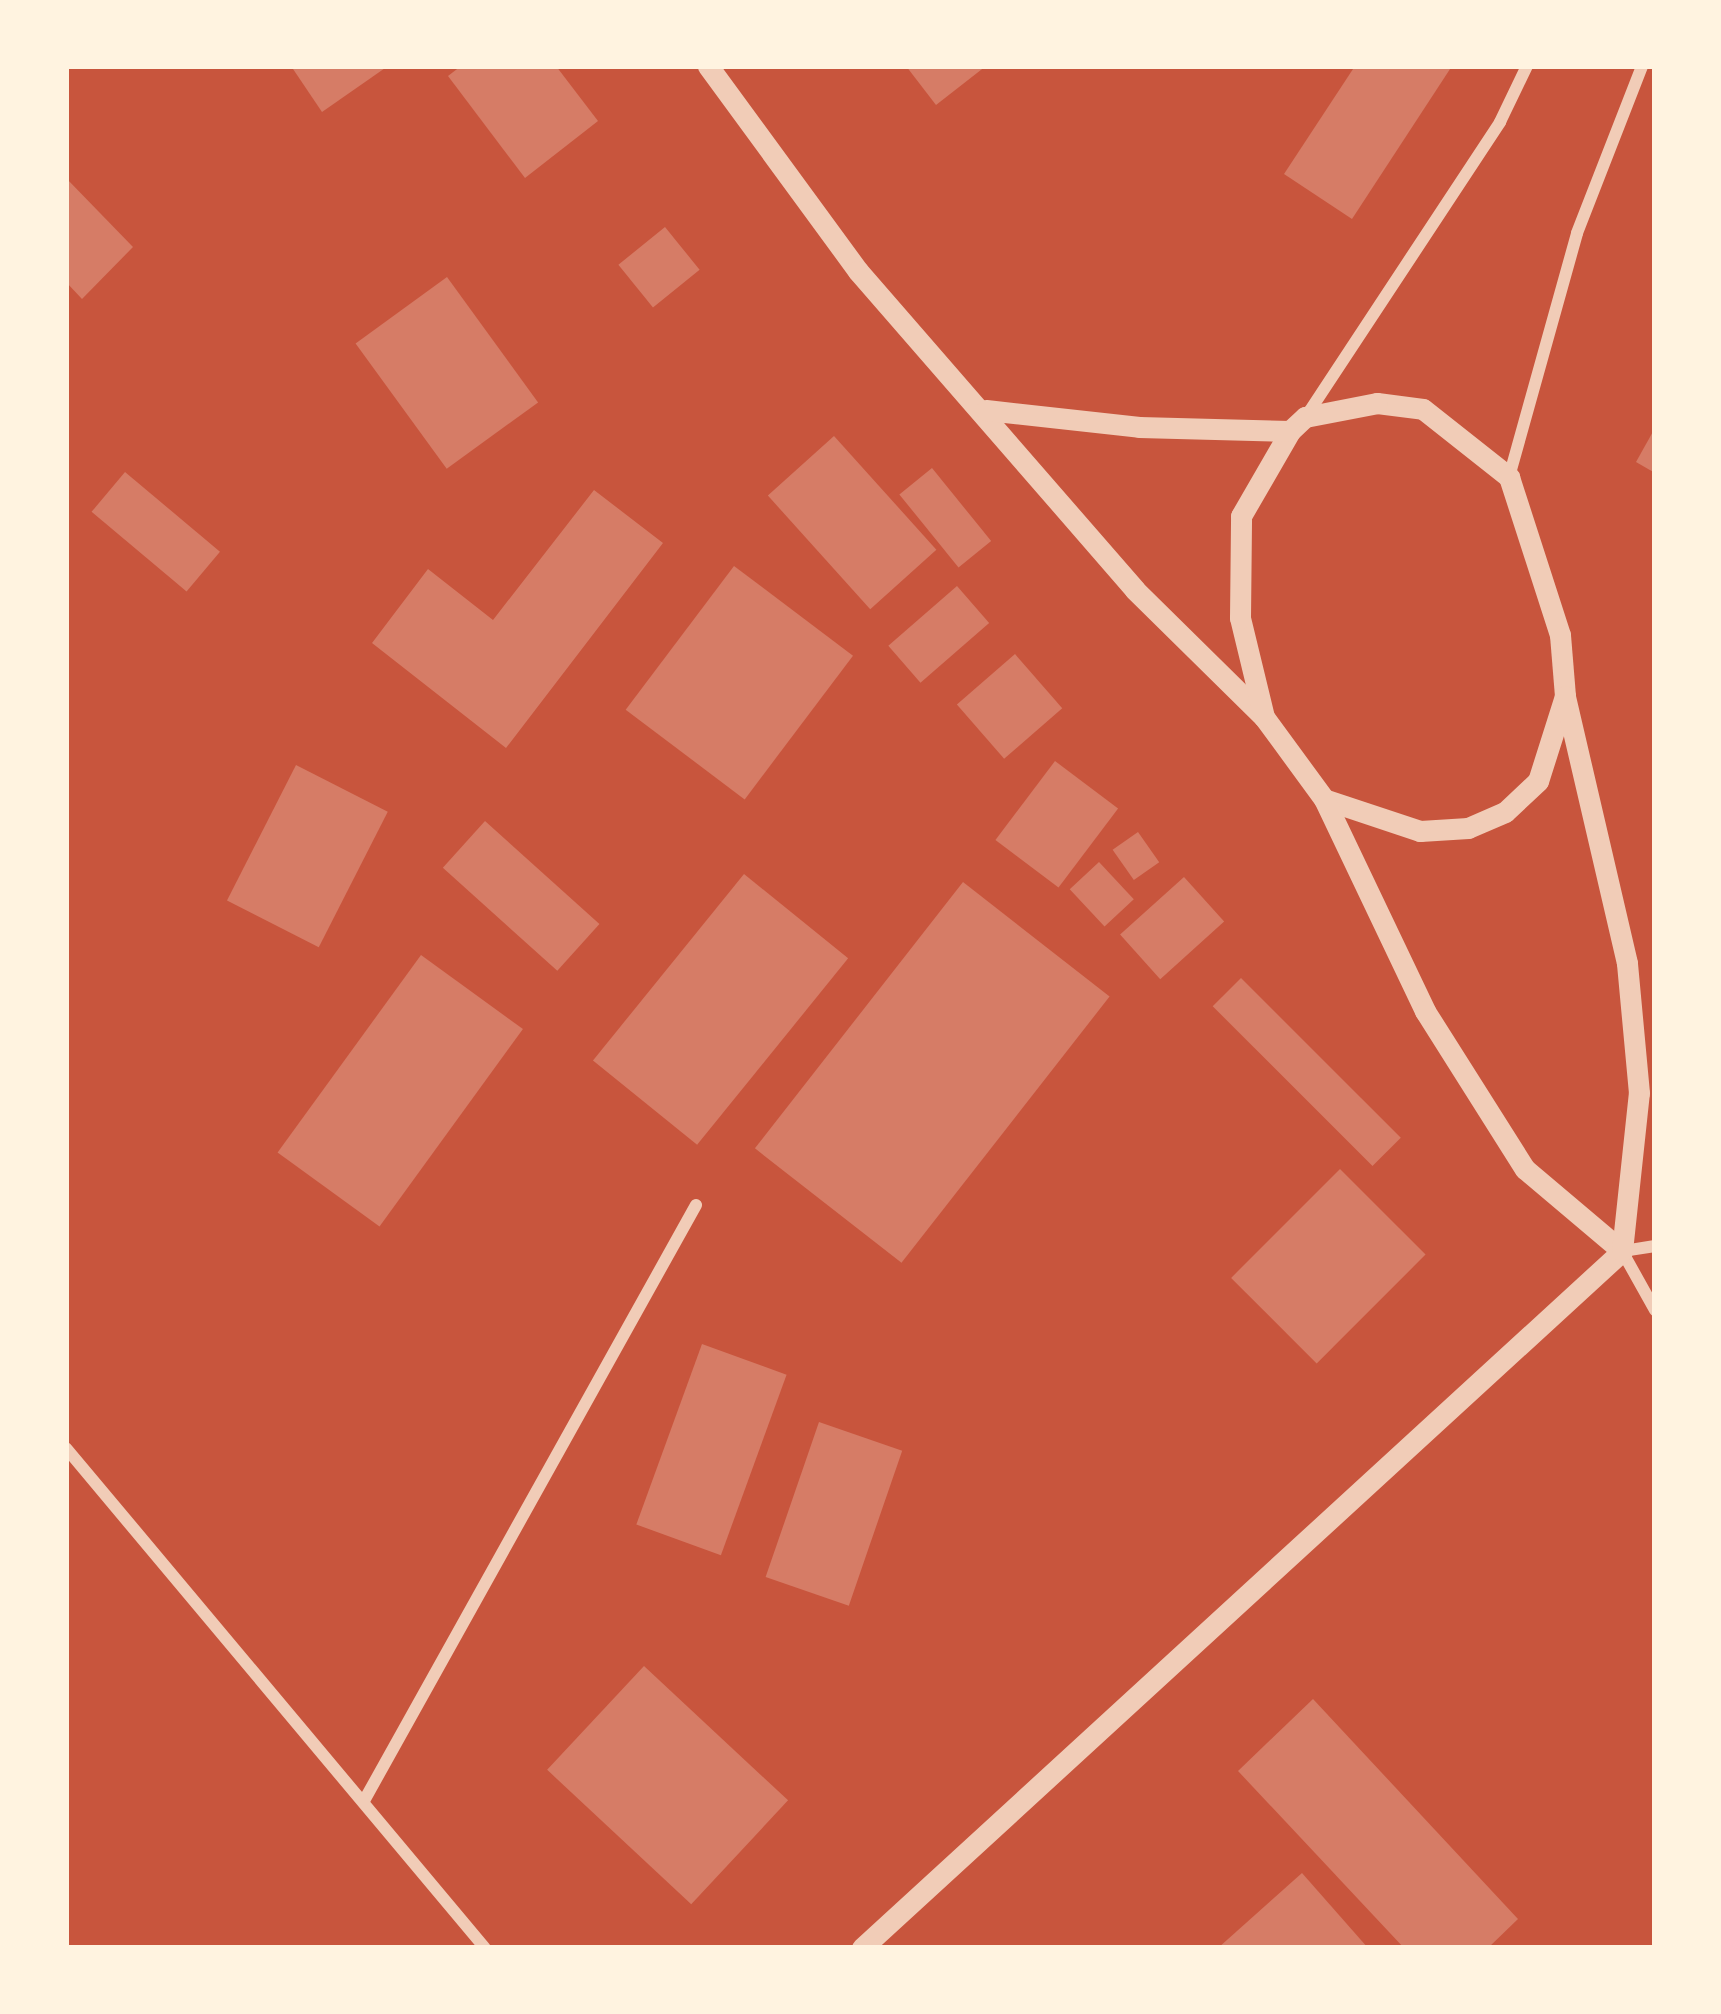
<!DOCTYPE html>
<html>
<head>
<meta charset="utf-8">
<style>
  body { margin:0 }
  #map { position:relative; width:1721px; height:2014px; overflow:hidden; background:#c8553d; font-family:"Sofia Sans Condensed",sans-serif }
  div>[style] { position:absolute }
  .building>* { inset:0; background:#d67c66; transform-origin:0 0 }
  .minor>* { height:12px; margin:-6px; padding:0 6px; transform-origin:6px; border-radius:6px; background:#f1ccb7 }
  .tertiary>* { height:21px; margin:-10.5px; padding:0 10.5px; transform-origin:10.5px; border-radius:10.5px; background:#f1ccb7 }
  span { translate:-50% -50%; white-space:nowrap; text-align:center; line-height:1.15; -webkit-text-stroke:10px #fff3e0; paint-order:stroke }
  .frame { position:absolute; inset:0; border:69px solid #fff3e0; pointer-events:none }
</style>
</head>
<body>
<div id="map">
  <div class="building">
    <div style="clip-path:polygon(291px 66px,388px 66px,322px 112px)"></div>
    <div style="clip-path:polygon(461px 66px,556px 66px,598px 121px,525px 178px,448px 76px)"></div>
    <div style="clip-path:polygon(906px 66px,986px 66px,936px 105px)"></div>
    <div style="clip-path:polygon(1355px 66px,1452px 66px,1352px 219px,1284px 174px)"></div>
    <div style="clip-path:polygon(66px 178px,133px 247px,82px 299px,66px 282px)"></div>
    <div style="left:665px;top:227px;width:55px;height:60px;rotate:51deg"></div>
    <div style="left:447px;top:277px;width:155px;height:113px;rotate:54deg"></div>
    <div style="clip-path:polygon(1655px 428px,1655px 473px,1636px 462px)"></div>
    <div style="left:834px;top:436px;width:153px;height:89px;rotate:48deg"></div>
    <div style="left:932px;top:468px;width:94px;height:42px;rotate:51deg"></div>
    <div style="left:125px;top:472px;width:124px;height:52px;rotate:40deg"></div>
    <div style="clip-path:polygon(594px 490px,663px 543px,506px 748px,372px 643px,428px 569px,493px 620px)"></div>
    <div style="left:734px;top:566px;width:149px;height:180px;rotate:37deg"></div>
    <div style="left:957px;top:586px;width:49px;height:91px;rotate:49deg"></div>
    <div style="left:1015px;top:654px;width:72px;height:77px;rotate:49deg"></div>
    <div style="left:1055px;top:761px;width:79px;height:99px;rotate:37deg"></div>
    <div style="left:296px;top:765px;width:103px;height:152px;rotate:27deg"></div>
    <div style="left:485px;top:821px;width:154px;height:63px;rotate:42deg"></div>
    <div style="left:1138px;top:832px;width:37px;height:31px;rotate:55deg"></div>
    <div style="left:1099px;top:862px;width:51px;height:40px;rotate:47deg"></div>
    <div style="left:744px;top:874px;width:134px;height:240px;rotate:39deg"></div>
    <div style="left:1184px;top:877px;width:60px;height:86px;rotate:48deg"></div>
    <div style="left:963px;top:882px;width:186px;height:338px;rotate:38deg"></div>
    <div style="left:421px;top:955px;width:126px;height:244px;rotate:36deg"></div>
    <div style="left:1241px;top:978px;width:226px;height:40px;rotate:45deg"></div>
    <div style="left:1340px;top:1169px;width:121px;height:154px;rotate:45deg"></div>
    <div style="left:702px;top:1344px;width:90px;height:192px;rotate:20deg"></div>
    <div style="left:819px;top:1422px;width:88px;height:164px;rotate:19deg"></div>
    <div style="left:644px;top:1666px;width:197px;height:142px;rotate:43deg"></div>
    <div style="clip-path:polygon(1313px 1699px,1518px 1919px,1488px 1948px,1404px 1948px,1238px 1771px)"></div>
    <div style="clip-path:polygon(1302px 1873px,1368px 1948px,1218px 1948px)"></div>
  </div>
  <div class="minor">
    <div style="left:1307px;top:415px;width:351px;rotate:-56.6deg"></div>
    <div style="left:1500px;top:122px;width:62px;rotate:-64.3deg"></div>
    <div style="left:1509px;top:477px;width:253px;rotate:-74.4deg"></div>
    <div style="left:1577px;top:233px;width:179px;rotate:-68.7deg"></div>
    <div style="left:1655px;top:1246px;width:33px;rotate:171deg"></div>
    <div style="left:1622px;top:1251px;width:68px;rotate:60.8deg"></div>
    <div style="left:66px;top:1448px;width:652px;rotate:50.04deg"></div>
    <div style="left:365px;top:1799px;width:680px;rotate:-60.87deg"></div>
  </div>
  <div class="tertiary">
    <div style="left:708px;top:66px;width:254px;rotate:53.8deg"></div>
    <div style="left:858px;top:271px;width:422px;rotate:49deg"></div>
    <div style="left:1135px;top:590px;width:181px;rotate:44.6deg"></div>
    <div style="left:1377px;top:403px;width:46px;rotate:7.4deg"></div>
    <div style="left:1423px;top:409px;width:110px;rotate:38.3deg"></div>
    <div style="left:1509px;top:477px;width:166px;rotate:72.1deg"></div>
    <div style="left:1560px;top:635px;width:61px;rotate:85.3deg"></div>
    <div style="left:1565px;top:696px;width:89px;rotate:107.6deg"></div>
    <div style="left:1538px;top:781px;width:45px;rotate:136.8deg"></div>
    <div style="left:1505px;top:812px;width:40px;rotate:156.6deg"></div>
    <div style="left:1468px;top:828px;width:48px;rotate:176.4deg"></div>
    <div style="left:1420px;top:831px;width:101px;rotate:-161.6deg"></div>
    <div style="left:1324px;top:799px;width:102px;rotate:-126.2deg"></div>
    <div style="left:1264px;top:717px;width:102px;rotate:-103.6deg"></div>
    <div style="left:1240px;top:618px;width:102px;rotate:-89.4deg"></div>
    <div style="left:1241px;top:516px;width:98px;rotate:-60deg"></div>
    <div style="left:1290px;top:431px;width:21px;rotate:-43deg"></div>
    <div style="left:1305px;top:417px;width:73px;rotate:-11deg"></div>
    <div style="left:986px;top:410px;width:154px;rotate:6.3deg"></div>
    <div style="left:1139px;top:427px;width:151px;rotate:1.5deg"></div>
    <div style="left:1324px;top:799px;width:235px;rotate:64.5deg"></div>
    <div style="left:1425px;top:1011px;width:187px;rotate:57.7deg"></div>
    <div style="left:1525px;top:1169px;width:127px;rotate:40.2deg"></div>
    <div style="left:862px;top:1948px;width:1031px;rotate:-42.52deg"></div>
    <div style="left:1622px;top:1251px;width:159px;rotate:-83.9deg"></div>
    <div style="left:1639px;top:1093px;width:131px;rotate:-95.3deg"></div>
    <div style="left:1627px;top:963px;width:274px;rotate:-103.1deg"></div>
  </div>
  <div class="frame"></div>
</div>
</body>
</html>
